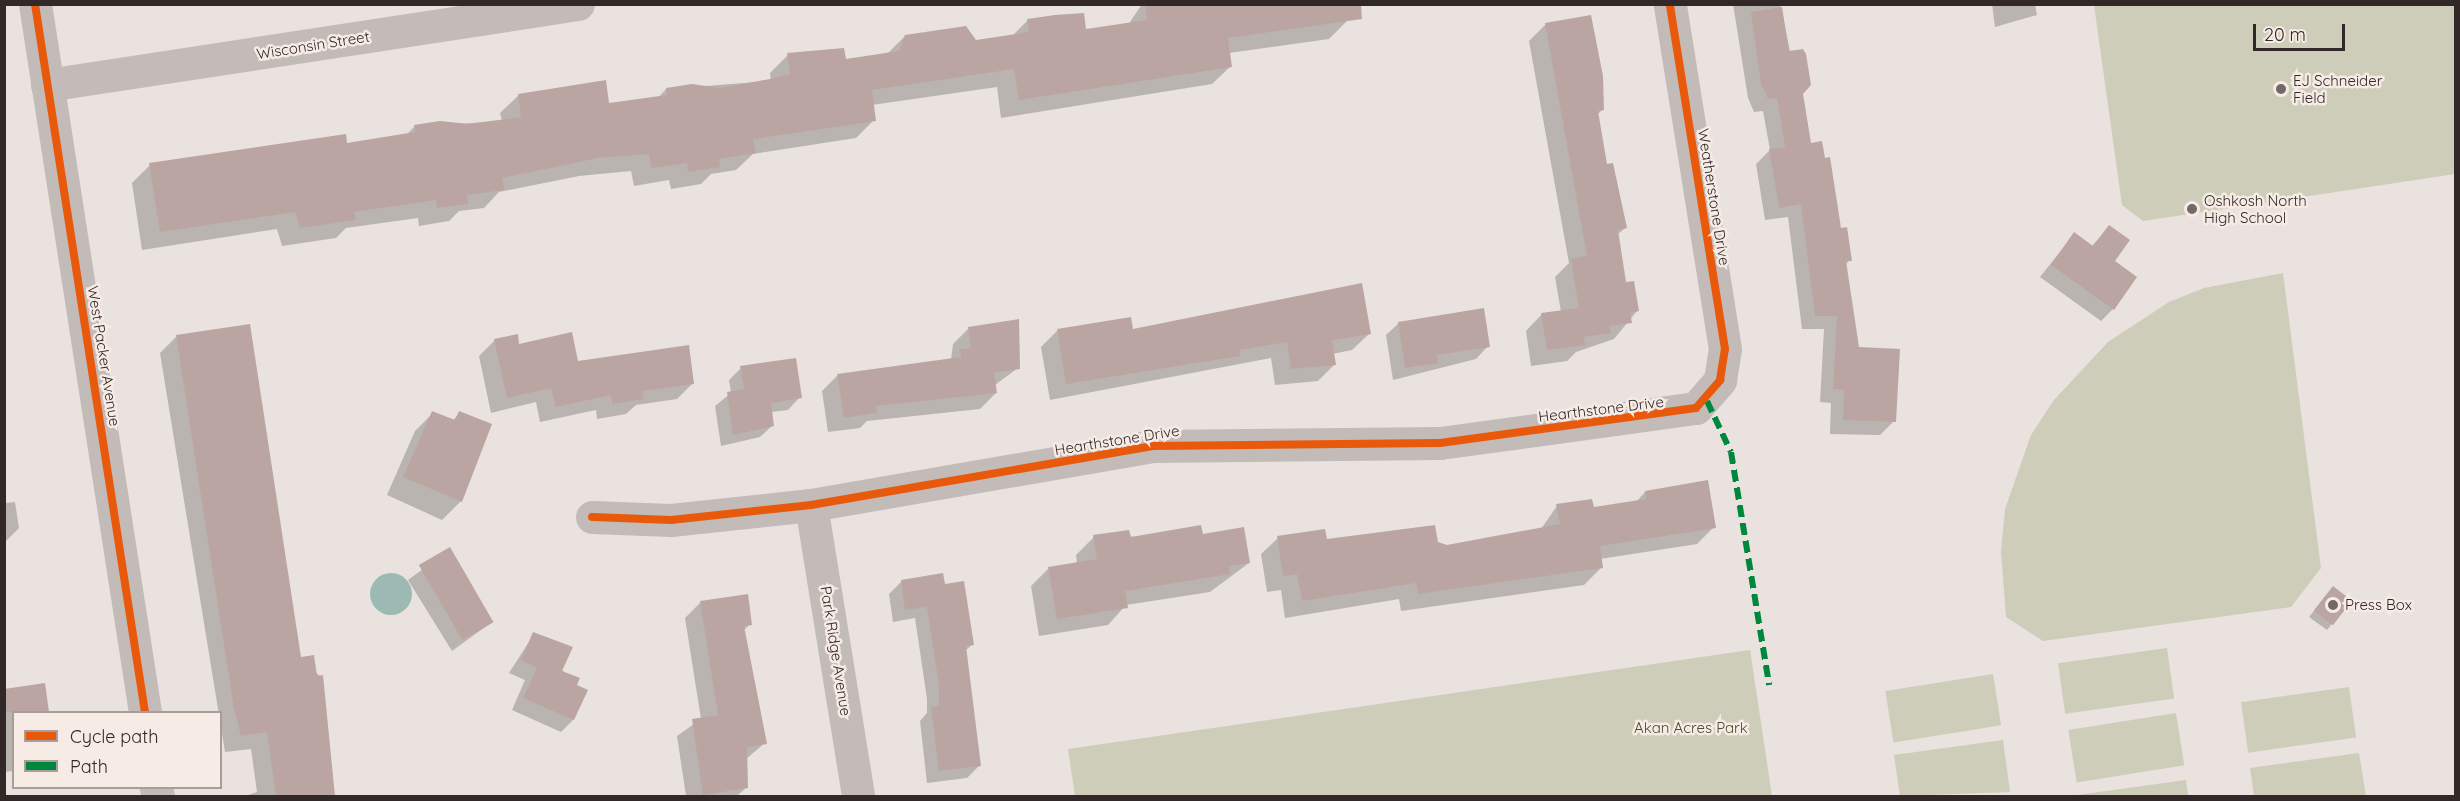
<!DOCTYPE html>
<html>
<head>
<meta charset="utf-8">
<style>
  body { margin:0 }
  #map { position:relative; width:2460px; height:801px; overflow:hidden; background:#e9e2de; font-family:Quicksand,sans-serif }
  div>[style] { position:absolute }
  .green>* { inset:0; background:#cdcdb9; transform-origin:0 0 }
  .water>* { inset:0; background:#9cb9b4 }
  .round { border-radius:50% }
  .shadow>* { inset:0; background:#0003 }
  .building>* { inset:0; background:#bba5a2; transform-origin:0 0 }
  .minor>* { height:33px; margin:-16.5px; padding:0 16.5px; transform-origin:16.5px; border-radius:16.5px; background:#c2bbb8 }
  .quiet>* { height:6px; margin-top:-3px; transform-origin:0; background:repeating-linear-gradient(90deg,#00873e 0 12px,transparent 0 18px) }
  .cycleway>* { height:8px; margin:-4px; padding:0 4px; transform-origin:4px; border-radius:4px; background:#e8590c }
  .dots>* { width:16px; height:16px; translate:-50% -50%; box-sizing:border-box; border:3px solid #f6ebe5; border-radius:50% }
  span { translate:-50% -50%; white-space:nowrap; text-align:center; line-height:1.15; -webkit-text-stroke:5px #f6ebe5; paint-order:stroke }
  .street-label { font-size:15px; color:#322827 }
  .poi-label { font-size:15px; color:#322827 }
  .left { translate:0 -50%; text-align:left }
  .park-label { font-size:15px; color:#474d2d }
  .frame { position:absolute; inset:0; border:6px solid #322827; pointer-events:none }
  .legend { position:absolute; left:12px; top:711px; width:210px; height:78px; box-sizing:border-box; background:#f6ebe5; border:2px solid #a89d99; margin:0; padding:8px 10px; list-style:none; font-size:18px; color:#322827 }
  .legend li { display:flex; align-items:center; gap:12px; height:30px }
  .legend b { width:30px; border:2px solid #a89d99 }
  .scale { position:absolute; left:2253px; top:24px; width:92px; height:27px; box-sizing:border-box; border:3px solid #322827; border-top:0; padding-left:8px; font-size:18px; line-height:21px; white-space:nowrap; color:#322827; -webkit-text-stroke:4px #f6ebe5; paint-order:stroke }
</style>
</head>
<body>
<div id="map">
  <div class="green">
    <div style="clip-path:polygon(2094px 5px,2455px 5px,2455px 174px,2143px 221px,2122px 205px)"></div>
    <div style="clip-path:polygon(2283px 273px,2321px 568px,2291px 607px,2043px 641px,2006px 617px,2001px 552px,2005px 509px,2031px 435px,2054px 400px,2108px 342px,2169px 302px,2204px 288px)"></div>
    <div style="left:2167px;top:648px;width:51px;height:110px;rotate:82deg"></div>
    <div style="clip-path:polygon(1750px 650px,1772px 796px,1075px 796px,1068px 749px)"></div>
    <div style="left:1993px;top:674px;width:52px;height:109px;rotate:81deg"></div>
    <div style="left:2349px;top:687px;width:51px;height:109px;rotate:82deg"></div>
    <div style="left:2176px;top:713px;width:53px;height:109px;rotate:81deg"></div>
    <div style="clip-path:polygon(2003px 740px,2010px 792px,1900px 796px,1894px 755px)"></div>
    <div style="clip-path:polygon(2359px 753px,2366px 796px,2254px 796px,2250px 768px)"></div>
    <div style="clip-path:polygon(2186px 780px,2188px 796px,2077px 796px,2077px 795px)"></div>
  </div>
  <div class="water">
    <div class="round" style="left:370px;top:573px;width:42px;height:42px"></div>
  </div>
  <div class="shadow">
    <div style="clip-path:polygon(1142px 4px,1344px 4px,1347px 21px,1329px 39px,1229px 53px,1231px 66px,1212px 84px,1001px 118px,997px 87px,872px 105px,874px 120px,856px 138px,753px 154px,736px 170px,711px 174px,701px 184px,671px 189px,669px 180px,634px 186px,631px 171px,579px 176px,499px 192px,484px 208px,459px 211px,449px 221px,419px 226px,418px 218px,346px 228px,336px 238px,282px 246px,277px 229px,142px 250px,132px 183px,150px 165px,346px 144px,407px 134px,414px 127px,502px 121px,500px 113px,519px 95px,608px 105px,658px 98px,666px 89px,771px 81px,770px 73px,788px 55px,845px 60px,887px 54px,905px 36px,976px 41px,1012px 36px,1028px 20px,1085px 31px,1128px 25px)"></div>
    <div style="clip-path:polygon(1733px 4px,1780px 4px,1810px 144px,1850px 260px,1845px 265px,1858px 348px,1894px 421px,1880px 435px,1830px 434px,1831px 403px,1820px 402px,1824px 329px,1802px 329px,1788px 217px,1765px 220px,1756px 164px,1770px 150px,1763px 111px,1754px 112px,1748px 98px)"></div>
    <div style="clip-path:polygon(1992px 4px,2035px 4px,2037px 15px,1995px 27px)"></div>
    <div style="clip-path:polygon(1546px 24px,1602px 110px,1597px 115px,1606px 166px,1625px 228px,1617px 235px,1624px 284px,1637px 311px,1614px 339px,1576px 352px,1567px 361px,1531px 366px,1526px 331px,1542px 314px,1561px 312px,1555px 277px,1569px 263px,1529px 41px)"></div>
    <div style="clip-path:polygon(2109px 227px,2113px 309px,2101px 321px,2040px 277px,2074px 234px,2092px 246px)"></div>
    <div style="clip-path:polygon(1399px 323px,1488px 346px,1476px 359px,1393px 380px,1386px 335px)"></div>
    <div style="clip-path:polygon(969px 328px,1018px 368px,995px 385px,996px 393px,980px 409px,867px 421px,860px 428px,828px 432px,822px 391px,837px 376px,951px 360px,953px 344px)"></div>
    <div style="clip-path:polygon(1058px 330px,1132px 331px,1369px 334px,1352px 350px,1332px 354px,1334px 365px,1318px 381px,1275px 385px,1271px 358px,1050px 400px,1041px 347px)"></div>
    <div style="clip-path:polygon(177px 336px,300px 658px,321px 677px,334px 796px,245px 796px,257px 792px,251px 749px,225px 752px,160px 353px)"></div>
    <div style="clip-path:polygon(494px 341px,577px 362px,693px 383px,677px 399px,636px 405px,626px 414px,597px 419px,596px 410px,540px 422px,536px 402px,491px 413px,479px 356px)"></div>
    <div style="clip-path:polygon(741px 368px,800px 397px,788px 410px,771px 412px,773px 425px,760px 437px,721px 446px,715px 406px,731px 393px,729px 380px)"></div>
    <div style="clip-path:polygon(433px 413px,452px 421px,460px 413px,490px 425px,460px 502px,442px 520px,387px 495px,415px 431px)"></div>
    <div style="clip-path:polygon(1645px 492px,1714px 527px,1697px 544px,1600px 559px,1601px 568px,1584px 585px,1401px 611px,1399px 599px,1285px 618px,1281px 590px,1267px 592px,1261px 554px,1278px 538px,1447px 546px,1541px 529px,1557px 506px,1592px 509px,1636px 502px)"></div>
    <div style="clip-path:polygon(4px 494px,6px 503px,15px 502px,19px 528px,4px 543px)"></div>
    <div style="clip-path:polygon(1201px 536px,1249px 563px,1210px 592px,1126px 605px,1108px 625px,1039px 636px,1031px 586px,1049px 568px,1077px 563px,1076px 555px,1094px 537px)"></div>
    <div style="clip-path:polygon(450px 549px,492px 622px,452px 651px,408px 580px)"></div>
    <div style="clip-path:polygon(902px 581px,973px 644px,965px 651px,979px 766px,967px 778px,927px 783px,920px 721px,927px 713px,927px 699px,915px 618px,893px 622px,889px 594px)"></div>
    <div style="clip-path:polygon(2327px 594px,2350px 601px,2327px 630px,2309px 617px)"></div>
    <div style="clip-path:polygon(701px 602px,750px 624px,743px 631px,765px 743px,746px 759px,747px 787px,737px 796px,686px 796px,677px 736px,701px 719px,685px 618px)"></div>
    <div style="clip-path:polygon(534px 634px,575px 686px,573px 720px,561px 732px,512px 710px,525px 680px,509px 673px)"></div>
    <div style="clip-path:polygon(4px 690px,47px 710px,14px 712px,14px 771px,4px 772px)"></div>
  </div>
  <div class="building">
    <div style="clip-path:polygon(1145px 4px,1361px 4px,1362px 19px,1228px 38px,1232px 67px,1019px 100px,1014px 69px,872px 90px,876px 121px,753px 139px,756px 153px,719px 159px,720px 167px,688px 172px,687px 163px,651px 168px,649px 154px,598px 158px,502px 178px,504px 190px,467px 195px,468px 204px,437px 208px,436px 200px,354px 212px,356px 220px,300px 228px,295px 212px,160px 232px,149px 163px,346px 134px,347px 143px,415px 132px,414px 125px,440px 121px,468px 124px,521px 117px,518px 94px,606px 80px,609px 103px,667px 95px,666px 88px,692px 84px,720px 88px,770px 79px,790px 74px,787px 53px,844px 48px,846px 59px,899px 51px,905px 35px,966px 26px,976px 40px,1029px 32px,1027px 19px,1055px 15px,1084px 13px,1086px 29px,1147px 20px)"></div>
    <div style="clip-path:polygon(1782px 7px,1789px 51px,1803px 49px,1806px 54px,1811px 85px,1803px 94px,1811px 143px,1822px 141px,1825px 158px,1830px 157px,1841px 228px,1847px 227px,1852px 261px,1846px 261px,1859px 347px,1900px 349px,1896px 422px,1843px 420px,1844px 390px,1833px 389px,1837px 316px,1815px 316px,1801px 204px,1779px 208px,1769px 149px,1785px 147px,1777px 98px,1768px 99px,1761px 84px,1751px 12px)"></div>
    <div style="clip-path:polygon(1591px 15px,1603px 76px,1604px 110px,1598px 111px,1607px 164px,1613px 163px,1627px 228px,1618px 230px,1626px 282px,1634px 281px,1639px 311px,1630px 313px,1632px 323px,1609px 326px,1611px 333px,1584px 337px,1585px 345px,1547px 350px,1541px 313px,1579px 308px,1571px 259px,1587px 256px,1545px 23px)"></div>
    <div style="clip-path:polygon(2109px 225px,2130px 240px,2115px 261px,2137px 277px,2114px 310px,2051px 265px,2074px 232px,2093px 246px)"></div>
    <div style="clip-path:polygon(1362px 283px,1371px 334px,1332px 340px,1336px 365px,1291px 369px,1287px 342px,1239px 350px,1240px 356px,1066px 384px,1057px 329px,1131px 317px,1133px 329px)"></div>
    <div style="clip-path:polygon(1484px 308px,1490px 347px,1437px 355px,1438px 363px,1405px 368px,1398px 322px)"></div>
    <div style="clip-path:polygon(1019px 319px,1020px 369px,994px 373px,997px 393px,876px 406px,877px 413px,844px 418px,837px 374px,961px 357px,960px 349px,971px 348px,968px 327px)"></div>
    <div style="clip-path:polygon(250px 324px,301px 657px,314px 655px,317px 676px,323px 675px,335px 796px,276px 796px,267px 732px,241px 736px,234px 709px,176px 335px)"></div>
    <div style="clip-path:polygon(572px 332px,578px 361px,689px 345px,694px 384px,642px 391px,644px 399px,612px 404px,611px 395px,556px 407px,551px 388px,507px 398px,494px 339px,518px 334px,519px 344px)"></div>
    <div style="clip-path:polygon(796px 358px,802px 398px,771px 403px,774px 426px,733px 435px,727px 392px,744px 389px,740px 366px)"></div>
    <div style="clip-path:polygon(432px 411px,455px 420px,459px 411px,492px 424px,462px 502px,403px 477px)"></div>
    <div style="clip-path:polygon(1708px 480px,1716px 528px,1600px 546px,1603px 568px,1418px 594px,1416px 583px,1302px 601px,1297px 574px,1283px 576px,1277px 536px,1325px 529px,1327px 539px,1435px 525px,1438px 542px,1447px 545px,1560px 524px,1556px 504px,1592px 499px,1594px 507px,1646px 499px,1645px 491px)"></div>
    <div style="clip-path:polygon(1201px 525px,1203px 534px,1244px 527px,1250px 563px,1229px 566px,1230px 574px,1125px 591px,1128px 608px,1057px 619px,1048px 567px,1097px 559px,1093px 535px,1129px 530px,1131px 537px)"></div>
    <div style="left:450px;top:547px;width:87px;height:36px;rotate:60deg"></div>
    <div style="clip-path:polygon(943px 573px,945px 584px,964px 581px,974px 645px,966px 646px,981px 766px,939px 771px,931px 707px,939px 706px,939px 686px,927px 607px,905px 610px,901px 580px)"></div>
    <div style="left:2333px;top:586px;width:24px;height:31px;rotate:38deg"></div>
    <div style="clip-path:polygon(748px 594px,752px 625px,744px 626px,767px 744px,747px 747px,748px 788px,703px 795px,692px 719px,718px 715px,700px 601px)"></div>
    <div style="clip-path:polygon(533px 632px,573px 647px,562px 671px,580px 678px,577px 685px,588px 690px,574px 720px,523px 698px,537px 668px,521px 660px)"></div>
    <div style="clip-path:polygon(45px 683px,49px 712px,4px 712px,4px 689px)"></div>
  </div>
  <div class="minor">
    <div style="left:35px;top:4px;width:716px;rotate:81.17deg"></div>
    <div style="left:47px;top:85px;width:537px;rotate:-8.67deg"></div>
    <div style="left:811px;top:505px;width:295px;rotate:80.8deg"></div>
    <div style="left:592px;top:517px;width:79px;rotate:2.2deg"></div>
    <div style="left:671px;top:520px;width:141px;rotate:-6.1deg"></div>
    <div style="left:811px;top:505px;width:347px;rotate:-9.8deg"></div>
    <div style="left:1153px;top:446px;width:287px;rotate:-0.6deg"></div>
    <div style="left:1440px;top:443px;width:258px;rotate:-7.8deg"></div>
    <div style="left:1696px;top:408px;width:37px;rotate:-49deg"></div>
    <div style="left:1720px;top:380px;width:31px;rotate:-81deg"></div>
    <div style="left:1725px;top:349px;width:349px;rotate:-99.1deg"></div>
    <div style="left:156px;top:788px;width:8px;rotate:76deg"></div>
  </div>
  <div class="quiet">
    <div style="left:1707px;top:401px;width:56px;rotate:64.8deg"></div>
    <div style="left:1731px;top:452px;width:236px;rotate:80.7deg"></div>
  </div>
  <div class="cycleway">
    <div style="left:35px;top:4px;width:716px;rotate:81.17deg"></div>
    <div style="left:592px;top:517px;width:79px;rotate:2.2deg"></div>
    <div style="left:671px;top:520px;width:141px;rotate:-6.1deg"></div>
    <div style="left:811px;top:505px;width:347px;rotate:-9.8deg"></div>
    <div style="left:1153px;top:446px;width:287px;rotate:-0.6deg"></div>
    <div style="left:1440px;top:443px;width:258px;rotate:-7.8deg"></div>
    <div style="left:1696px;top:408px;width:37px;rotate:-49deg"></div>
    <div style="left:1720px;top:380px;width:31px;rotate:-81deg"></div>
    <div style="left:1725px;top:349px;width:349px;rotate:-99.1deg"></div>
  </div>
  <div class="dots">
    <div style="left:2281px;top:89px;background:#726967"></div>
    <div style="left:2192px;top:209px;background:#726967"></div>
    <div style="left:2333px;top:605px;background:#726967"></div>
  </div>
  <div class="street-label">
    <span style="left:313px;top:45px;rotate:-9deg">Wisconsin Street</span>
    <span style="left:1714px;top:197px;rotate:81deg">Weatherstone Drive</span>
    <span style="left:104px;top:356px;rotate:81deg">West Packer Avenue</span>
    <span style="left:1601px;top:409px;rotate:-7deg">Hearthstone Drive</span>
    <span style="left:1117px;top:440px;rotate:-9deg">Hearthstone Drive</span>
    <span style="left:836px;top:651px;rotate:81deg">Park Ridge Avenue</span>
  </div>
  <div class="poi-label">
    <span class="left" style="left:2293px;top:89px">EJ Schneider<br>Field</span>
    <span class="left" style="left:2204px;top:209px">Oshkosh North<br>High School</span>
    <span class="left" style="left:2345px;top:605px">Press Box</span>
  </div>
  <div class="park-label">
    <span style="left:1691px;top:728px">Akan Acres Park</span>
  </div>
  <div class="frame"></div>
  <ul class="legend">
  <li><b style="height:8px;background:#e8590c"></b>Cycle path</li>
  <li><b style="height:8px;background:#00873e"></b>Path</li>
  </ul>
  <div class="scale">20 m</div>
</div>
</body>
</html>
